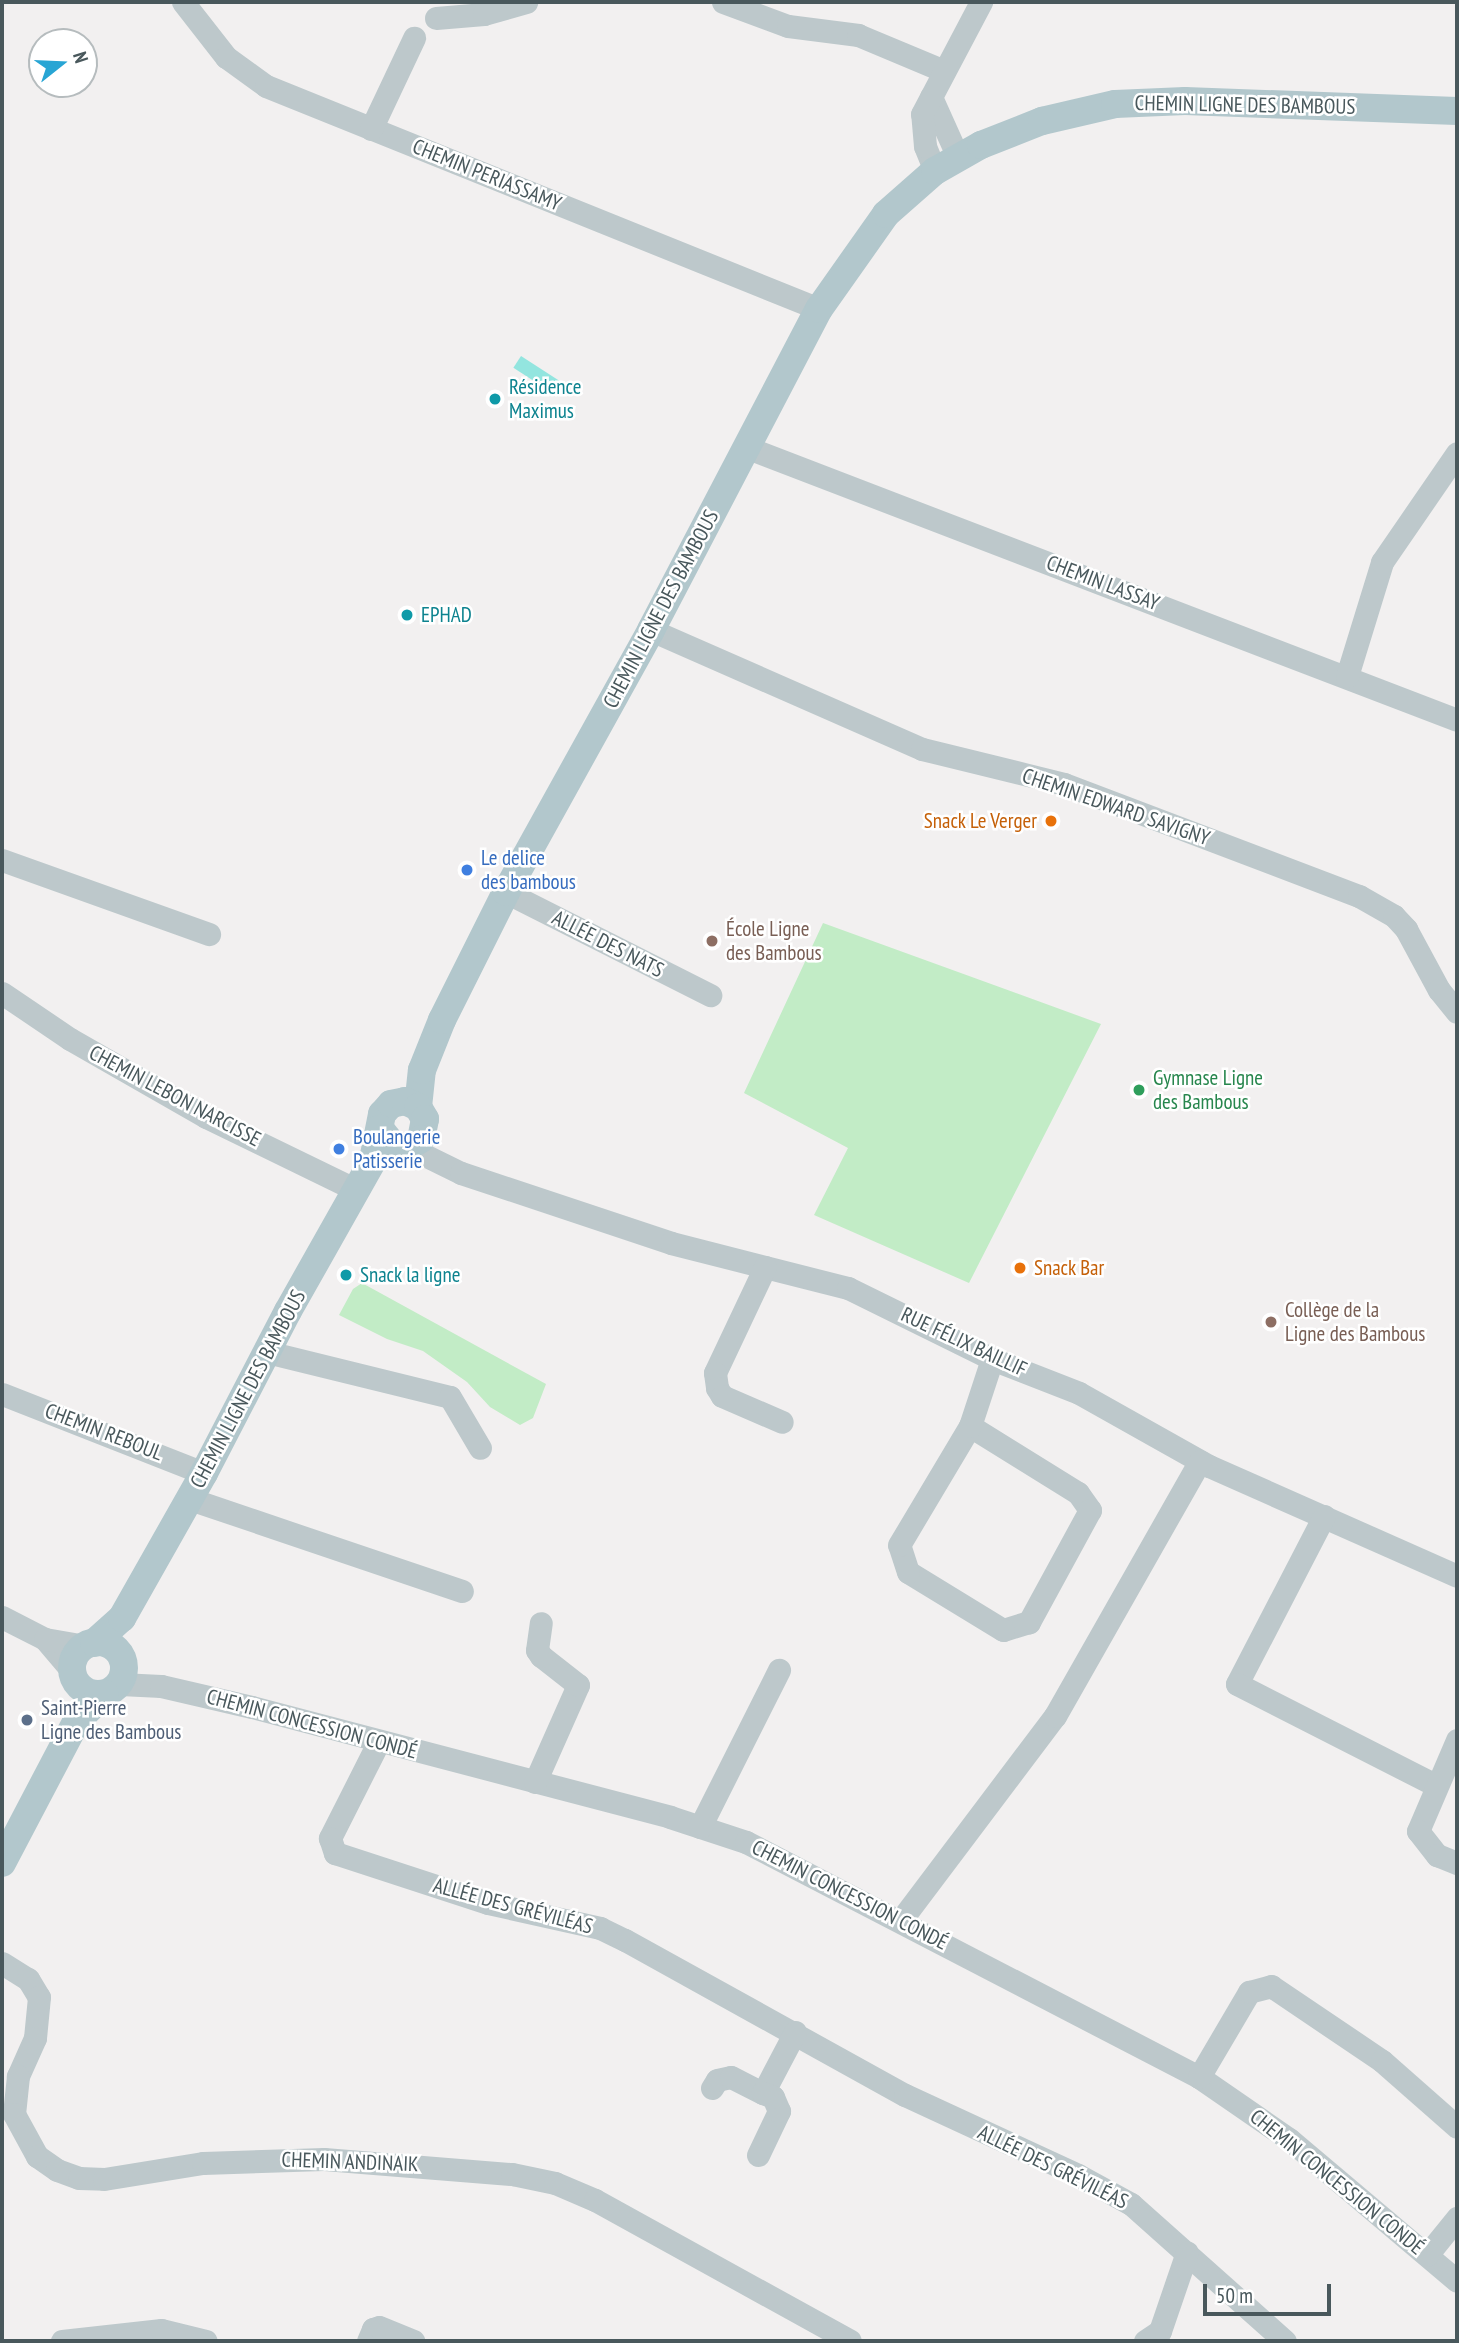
<!DOCTYPE html>
<html>
<head>
<meta charset="utf-8">
<style>
  body { margin:0 }
  #map { position:relative; width:1459px; height:2343px; overflow:hidden; background:#f2f0f0; font-family:"PT Sans Narrow",sans-serif }
  div>[style] { position:absolute }
  .green>* { inset:0; background:#c2ecc6 }
  .water>* { inset:0; background:#93e5df; transform-origin:0 0 }
  .minor>* { height:23px; margin:-11.5px; padding:0 11.5px; transform-origin:11.5px; border-radius:11.5px; background:#bdc8cb }
  .major>* { height:28px; margin:-14px; padding:0 14px; transform-origin:14px; border-radius:14px; background:#b2c7cc }
  .major>.ring { margin:-14px; padding:0; box-sizing:content-box; background:none; border:28px solid #b2c7cc; border-radius:50% }
  .dots>* { width:19px; height:19px; translate:-50% -50%; box-sizing:border-box; border:4px solid #fff; border-radius:50% }
  span { translate:-50% -50%; white-space:nowrap; text-align:center; line-height:1.15; -webkit-text-stroke:5px #fff; paint-order:stroke }
  .street-label { font-size:21px; color:#49585c }
  .culture-label { font-size:21px; color:#0d838f }
  .left { translate:0 -50%; text-align:left }
  .food-label { font-size:21px; color:#c56008 }
  .right { translate:-100% -50%; text-align:right }
  .shop-label { font-size:21px; color:#366cbe }
  .education-label { font-size:21px; color:#785e54 }
  .leisure-label { font-size:21px; color:#27864d }
  .service-label { font-size:21px; color:#4e5e75 }
  .frame { position:absolute; inset:0; border:4px solid #49585c; pointer-events:none }
  .north { position:absolute; left:28px; top:28px; width:70px; height:70px; box-sizing:border-box; background:#fff; border:2px solid #b6bcbe; border-radius:50%; rotate:72deg; font-size:19px; font-weight:700; line-height:28px; text-align:center; color:#49585c }
  .north::after { content:''; display:block; margin:auto; width:24px; height:32px; background:#28a5d4; clip-path:polygon(50% 0,100% 100%,50% 72%,0 100%) }
  .scale { position:absolute; left:1203px; top:2284px; width:128px; height:32px; box-sizing:border-box; border:4px solid #49585c; border-top:0; padding-left:9px; font-size:21px; line-height:24px; white-space:nowrap; color:#49585c; -webkit-text-stroke:5px #fff; paint-order:stroke }
</style>
</head>
<body>
<div id="map">
  <div class="green">
    <div style="clip-path:polygon(823px 923px,1101px 1024px,969px 1283px,814px 1215px,848px 1148px,744px 1093px)"></div>
    <div style="clip-path:polygon(362px 1283px,546px 1384px,533px 1418px,520px 1425px,490px 1407px,467px 1382px,423px 1351px,387px 1339px,339px 1315px,353px 1289px)"></div>
  </div>
  <div class="water">
    <div style="left:521px;top:356px;width:53px;height:14px;rotate:33deg"></div>
  </div>
  <div class="minor">
    <div style="left:183px;top:2px;width:70px;rotate:52deg"></div>
    <div style="left:226px;top:57px;width:49px;rotate:35.9deg"></div>
    <div style="left:266px;top:86px;width:596px;rotate:21.96deg"></div>
    <div style="left:723px;top:2px;width:69px;rotate:20.3deg"></div>
    <div style="left:788px;top:26px;width:71px;rotate:7.3deg"></div>
    <div style="left:858px;top:35px;width:93px;rotate:22.7deg"></div>
    <div style="left:436px;top:18px;width:48px;rotate:-4.8deg"></div>
    <div style="left:484px;top:14px;width:44px;rotate:-15.9deg"></div>
    <div style="left:931px;top:97px;width:66px;rotate:65.8deg"></div>
    <div style="left:371px;top:129px;width:101px;rotate:-64.7deg"></div>
    <div style="left:935px;top:171px;width:27px;rotate:-112deg"></div>
    <div style="left:925px;top:146px;width:32px;rotate:-95deg"></div>
    <div style="left:922px;top:114px;width:127px;rotate:-62.2deg"></div>
    <div style="left:748px;top:448px;width:759px;rotate:20.99deg"></div>
    <div style="left:651px;top:630px;width:296px;rotate:23.7deg"></div>
    <div style="left:922px;top:749px;width:146px;rotate:13.8deg"></div>
    <div style="left:1064px;top:784px;width:316px;rotate:20.8deg"></div>
    <div style="left:1359px;top:896px;width:40px;rotate:29.7deg"></div>
    <div style="left:1394px;top:916px;width:18px;rotate:47deg"></div>
    <div style="left:1406px;top:929px;width:69px;rotate:61.6deg"></div>
    <div style="left:1439px;top:990px;width:28px;rotate:51deg"></div>
    <div style="left:1347px;top:676px;width:119px;rotate:-72.9deg"></div>
    <div style="left:1382px;top:562px;width:132px;rotate:-55.5deg"></div>
    <div style="left:2px;top:860px;width:220px;rotate:19.7deg"></div>
    <div style="left:506px;top:892px;width:229px;rotate:26.8deg"></div>
    <div style="left:2px;top:993px;width:82px;rotate:34.1deg"></div>
    <div style="left:70px;top:1039px;width:157px;rotate:29.8deg"></div>
    <div style="left:206px;top:1117px;width:165px;rotate:25.9deg"></div>
    <div style="left:408px;top:1147px;width:59px;rotate:26.1deg"></div>
    <div style="left:461px;top:1173px;width:221px;rotate:18.4deg"></div>
    <div style="left:671px;top:1243px;width:183px;rotate:14.3deg"></div>
    <div style="left:848px;top:1288px;width:161px;rotate:26.2deg"></div>
    <div style="left:992px;top:1359px;width:93px;rotate:21.3deg"></div>
    <div style="left:1079px;top:1393px;width:149px;rotate:29.3deg"></div>
    <div style="left:1209px;top:1466px;width:271px;rotate:23.9deg"></div>
    <div style="left:765px;top:1267px;width:117px;rotate:115.3deg"></div>
    <div style="left:715px;top:1373px;width:15px;rotate:82deg"></div>
    <div style="left:717px;top:1388px;width:9px;rotate:58deg"></div>
    <div style="left:722px;top:1396px;width:65px;rotate:23.4deg"></div>
    <div style="left:267px;top:1352px;width:188px;rotate:13.8deg"></div>
    <div style="left:450px;top:1397px;width:59px;rotate:59.5deg"></div>
    <div style="left:2px;top:1394px;width:217px;rotate:21.4deg"></div>
    <div style="left:970px;top:1426px;width:127px;rotate:31.8deg"></div>
    <div style="left:1078px;top:1493px;width:21px;rotate:55deg"></div>
    <div style="left:1090px;top:1510px;width:128px;rotate:118.6deg"></div>
    <div style="left:1029px;top:1622px;width:27px;rotate:163deg"></div>
    <div style="left:1003px;top:1630px;width:111px;rotate:-148.6deg"></div>
    <div style="left:908px;top:1572px;width:28px;rotate:-108deg"></div>
    <div style="left:899px;top:1545px;width:139px;rotate:-59.2deg"></div>
    <div style="left:970px;top:1426px;width:71px;rotate:-71.8deg"></div>
    <div style="left:190px;top:1499px;width:287px;rotate:18.7deg"></div>
    <div style="left:1324px;top:1516px;width:189px;rotate:117.4deg"></div>
    <div style="left:1237px;top:1684px;width:222px;rotate:27deg"></div>
    <div style="left:2px;top:1617px;width:48px;rotate:27.1deg"></div>
    <div style="left:45px;top:1639px;width:42px;rotate:49.8deg"></div>
    <div style="left:45px;top:1639px;width:41px;rotate:9.9deg"></div>
    <div style="left:120px;top:1684px;width:41px;rotate:2.8deg"></div>
    <div style="left:161px;top:1686px;width:93px;rotate:13deg"></div>
    <div style="left:252px;top:1707px;width:432px;rotate:14.7deg"></div>
    <div style="left:670px;top:1817px;width:80px;rotate:18.2deg"></div>
    <div style="left:746px;top:1842px;width:510px;rotate:27.42deg"></div>
    <div style="left:1199px;top:2077px;width:109px;rotate:34.6deg"></div>
    <div style="left:1289px;top:2139px;width:220px;rotate:40.2deg"></div>
    <div style="left:1457px;top:1740px;width:99px;rotate:113.2deg"></div>
    <div style="left:1418px;top:1831px;width:31px;rotate:52deg"></div>
    <div style="left:1437px;top:1855px;width:22px;rotate:22deg"></div>
    <div style="left:379px;top:1741px;width:109px;rotate:116.8deg"></div>
    <div style="left:330px;top:1838px;width:16px;rotate:72deg"></div>
    <div style="left:335px;top:1853px;width:161px;rotate:18.1deg"></div>
    <div style="left:488px;top:1903px;width:115px;rotate:12.6deg"></div>
    <div style="left:600px;top:1928px;width:28px;rotate:26deg"></div>
    <div style="left:625px;top:1940px;width:320px;rotate:29deg"></div>
    <div style="left:905px;top:2095px;width:191px;rotate:24.8deg"></div>
    <div style="left:1078px;top:2175px;width:60px;rotate:28.7deg"></div>
    <div style="left:1131px;top:2204px;width:206px;rotate:41.7deg"></div>
    <div style="left:535px;top:1782px;width:106px;rotate:-66.1deg"></div>
    <div style="left:578px;top:1685px;width:47px;rotate:-141.9deg"></div>
    <div style="left:541px;top:1656px;width:7px;rotate:-124deg"></div>
    <div style="left:537px;top:1650px;width:27px;rotate:-82deg"></div>
    <div style="left:700px;top:1827px;width:176px;rotate:-63.3deg"></div>
    <div style="left:901px;top:1920px;width:256px;rotate:-53deg"></div>
    <div style="left:1055px;top:1716px;width:293px;rotate:-60.4deg"></div>
    <div style="left:2px;top:1963px;width:31px;rotate:32deg"></div>
    <div style="left:28px;top:1979px;width:21px;rotate:59deg"></div>
    <div style="left:39px;top:1997px;width:41px;rotate:95.6deg"></div>
    <div style="left:35px;top:2038px;width:42px;rotate:114.1deg"></div>
    <div style="left:18px;top:2076px;width:38px;rotate:96deg"></div>
    <div style="left:14px;top:2114px;width:48px;rotate:61.3deg"></div>
    <div style="left:37px;top:2156px;width:24px;rotate:35deg"></div>
    <div style="left:57px;top:2170px;width:23px;rotate:20deg"></div>
    <div style="left:79px;top:2178px;width:25px;rotate:2deg"></div>
    <div style="left:104px;top:2179px;width:100px;rotate:-9.2deg"></div>
    <div style="left:203px;top:2163px;width:121px;rotate:-1.9deg"></div>
    <div style="left:324px;top:2159px;width:189px;rotate:4.6deg"></div>
    <div style="left:512px;top:2174px;width:44px;rotate:11.8deg"></div>
    <div style="left:555px;top:2183px;width:43px;rotate:23deg"></div>
    <div style="left:595px;top:2200px;width:291px;rotate:28.9deg"></div>
    <div style="left:1199px;top:2077px;width:99px;rotate:-59.5deg"></div>
    <div style="left:1249px;top:1992px;width:23px;rotate:-15deg"></div>
    <div style="left:1271px;top:1986px;width:134px;rotate:34deg"></div>
    <div style="left:1382px;top:2061px;width:100px;rotate:41.3deg"></div>
    <div style="left:712px;top:2088px;width:9px;rotate:-58deg"></div>
    <div style="left:717px;top:2080px;width:14px;rotate:-12deg"></div>
    <div style="left:731px;top:2077px;width:36px;rotate:27deg"></div>
    <div style="left:763px;top:2093px;width:69px;rotate:-62.3deg"></div>
    <div style="left:758px;top:2155px;width:49px;rotate:-64.5deg"></div>
    <div style="left:779px;top:2111px;width:15px;rotate:-113deg"></div>
    <div style="left:773px;top:2097px;width:11px;rotate:-158deg"></div>
    <div style="left:1427px;top:2255px;width:48px;rotate:-51deg"></div>
    <div style="left:62px;top:2341px;width:100px;rotate:-6.3deg"></div>
    <div style="left:161px;top:2330px;width:46px;rotate:13.7deg"></div>
    <div style="left:368px;top:2341px;width:13px;rotate:-67deg"></div>
    <div style="left:373px;top:2329px;width:6px;rotate:-18deg"></div>
    <div style="left:379px;top:2327px;width:37px;rotate:22deg"></div>
    <div style="left:1145px;top:2341px;width:18px;rotate:-34deg"></div>
    <div style="left:1160px;top:2331px;width:83px;rotate:-71.1deg"></div>
  </div>
  <div class="major">
    <div style="left:418px;top:1107px;width:37px;rotate:-84deg"></div>
    <div style="left:422px;top:1070px;width:54px;rotate:-68.2deg"></div>
    <div style="left:442px;top:1020px;width:143px;rotate:-63.4deg"></div>
    <div style="left:506px;top:892px;width:299px;rotate:-61deg"></div>
    <div style="left:651px;top:630px;width:362px;rotate:-62.4deg"></div>
    <div style="left:819px;top:309px;width:116px;rotate:-54.8deg"></div>
    <div style="left:886px;top:214px;width:65px;rotate:-41.3deg"></div>
    <div style="left:935px;top:171px;width:53px;rotate:-29.5deg"></div>
    <div style="left:981px;top:145px;width:66px;rotate:-21.5deg"></div>
    <div style="left:1042px;top:121px;width:75px;rotate:-13.1deg"></div>
    <div style="left:1115px;top:104px;width:70px;rotate:-2.5deg"></div>
    <div style="left:1185px;top:101px;width:272px;rotate:2.1deg"></div>
    <div class="ring" style="left:72px;top:1642px;width:24px;height:24px"></div>
    <div style="left:94px;top:1643px;width:38px;rotate:-42deg"></div>
    <div style="left:122px;top:1618px;width:167px;rotate:-60.5deg"></div>
    <div style="left:204px;top:1473px;width:182px;rotate:-62.6deg"></div>
    <div style="left:288px;top:1311px;width:173px;rotate:-60.6deg"></div>
    <div style="left:373px;top:1160px;width:47px;rotate:-78.9deg"></div>
    <div style="left:382px;top:1114px;width:13px;rotate:-48deg"></div>
    <div style="left:391px;top:1104px;width:14px;rotate:-12deg"></div>
    <div style="left:405px;top:1101px;width:14px;rotate:25deg"></div>
    <div style="left:418px;top:1107px;width:14px;rotate:60deg"></div>
    <div style="left:425px;top:1119px;width:20px;rotate:101deg"></div>
    <div style="left:421px;top:1139px;width:15px;rotate:148deg"></div>
    <div style="left:408px;top:1147px;width:15px;rotate:-172deg"></div>
    <div style="left:393px;top:1145px;width:21px;rotate:-129deg"></div>
    <div style="left:2px;top:1863px;width:159px;rotate:-62.3deg"></div>
    <div style="left:76px;top:1722px;width:40px;rotate:-45deg"></div>
  </div>
  <div class="dots">
    <div style="left:495px;top:399px;background:#0f9aa8"></div>
    <div style="left:407px;top:615px;background:#0f9aa8"></div>
    <div style="left:1051px;top:821px;background:#e8710a"></div>
    <div style="left:467px;top:870px;background:#3f7fe0"></div>
    <div style="left:712px;top:941px;background:#8d6e63"></div>
    <div style="left:1139px;top:1090px;background:#2e9e5b"></div>
    <div style="left:339px;top:1149px;background:#3f7fe0"></div>
    <div style="left:1020px;top:1268px;background:#e8710a"></div>
    <div style="left:346px;top:1275px;background:#0f9aa8"></div>
    <div style="left:1271px;top:1322px;background:#8d6e63"></div>
    <div style="left:27px;top:1720px;background:#5c6f8a"></div>
  </div>
  <div class="street-label">
    <span style="left:1245px;top:105px;rotate:1deg">CHEMIN LIGNE DES BAMBOUS</span>
    <span style="left:487px;top:175px;rotate:22deg">CHEMIN PERIASSAMY</span>
    <span style="left:1103px;top:583px;rotate:21deg">CHEMIN LASSAY</span>
    <span style="left:661px;top:609px;rotate:-62deg">CHEMIN LIGNE DES BAMBOUS</span>
    <span style="left:1116px;top:807px;rotate:19deg">CHEMIN EDWARD SAVIGNY</span>
    <span style="left:608px;top:944px;rotate:27deg">ALLÉE DES NATS</span>
    <span style="left:175px;top:1096px;rotate:28deg">CHEMIN LEBON NARCISSE</span>
    <span style="left:964px;top:1342px;rotate:25deg">RUE FÉLIX BAILLIF</span>
    <span style="left:248px;top:1389px;rotate:-62deg">CHEMIN LIGNE DES BAMBOUS</span>
    <span style="left:104px;top:1432px;rotate:21deg">CHEMIN REBOUL</span>
    <span style="left:312px;top:1724px;rotate:15deg">CHEMIN CONCESSION CONDÉ</span>
    <span style="left:850px;top:1895px;rotate:27deg">CHEMIN CONCESSION CONDÉ</span>
    <span style="left:513px;top:1906px;rotate:15deg">ALLÉE DES GRÉVILÉAS</span>
    <span style="left:350px;top:2162px;rotate:2deg">CHEMIN ANDINAIK</span>
    <span style="left:1053px;top:2167px;rotate:26deg">ALLÉE DES GRÉVILÉAS</span>
    <span style="left:1337px;top:2182px;rotate:39deg">CHEMIN CONCESSION CONDÉ</span>
  </div>
  <div class="culture-label">
    <span class="left" style="left:509px;top:399px">Résidence<br>Maximus</span>
    <span class="left" style="left:421px;top:615px">EPHAD</span>
    <span class="left" style="left:360px;top:1275px">Snack la ligne</span>
  </div>
  <div class="food-label">
    <span class="right" style="left:1037px;top:821px">Snack Le Verger</span>
    <span class="left" style="left:1034px;top:1268px">Snack Bar</span>
  </div>
  <div class="shop-label">
    <span class="left" style="left:481px;top:870px">Le delice<br>des bambous</span>
    <span class="left" style="left:353px;top:1149px">Boulangerie<br>Patisserie</span>
  </div>
  <div class="education-label">
    <span class="left" style="left:726px;top:941px">École Ligne<br>des Bambous</span>
    <span class="left" style="left:1285px;top:1322px">Collège de la<br>Ligne des Bambous</span>
  </div>
  <div class="leisure-label">
    <span class="left" style="left:1153px;top:1090px">Gymnase Ligne<br>des Bambous</span>
  </div>
  <div class="service-label">
    <span class="left" style="left:41px;top:1720px">Saint-Pierre<br>Ligne des Bambous</span>
  </div>
  <div class="frame"></div>
  <div class="north">N</div>
  <div class="scale">50 m</div>
</div>
</body>
</html>
